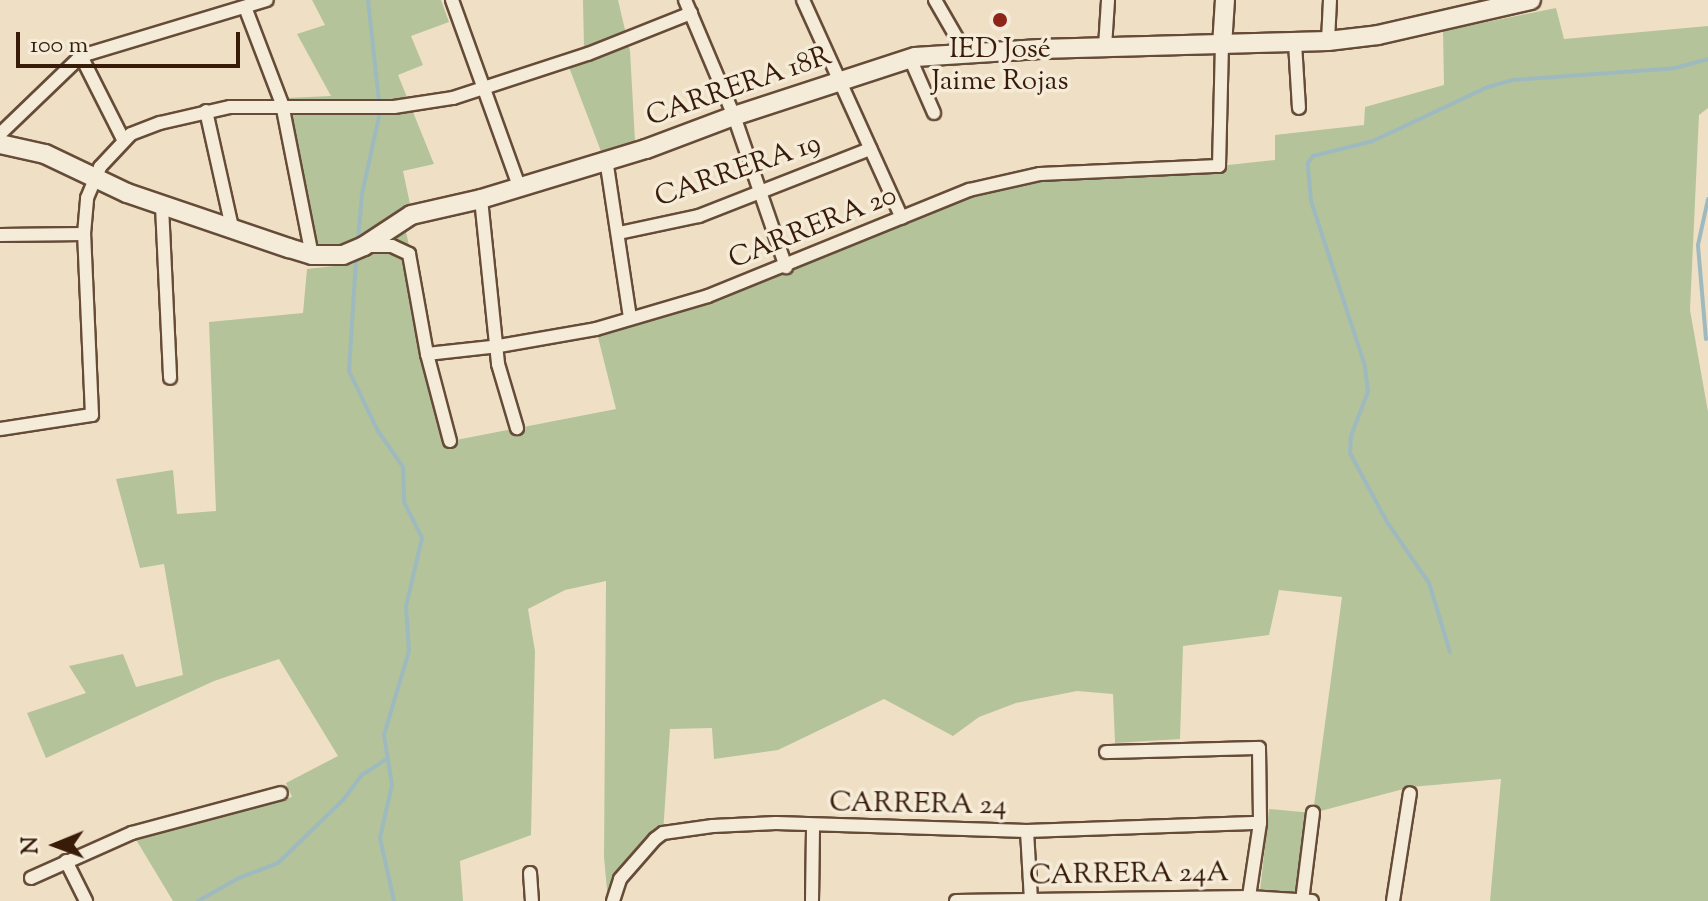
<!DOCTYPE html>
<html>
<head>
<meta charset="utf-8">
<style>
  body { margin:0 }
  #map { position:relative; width:1708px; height:901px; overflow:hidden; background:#efe0c5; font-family:"Sorts Mill Goudy",serif }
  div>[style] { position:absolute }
  .green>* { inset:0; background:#b4c399 }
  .stream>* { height:4px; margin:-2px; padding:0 2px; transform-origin:2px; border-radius:2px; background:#9fbabf }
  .roads { filter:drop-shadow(2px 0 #664c38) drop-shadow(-2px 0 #664c38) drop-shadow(0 2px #664c38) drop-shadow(0 -2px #664c38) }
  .street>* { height:12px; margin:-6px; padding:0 6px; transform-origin:6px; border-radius:6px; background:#f5ebd9 }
  .secondary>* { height:18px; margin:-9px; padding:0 9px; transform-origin:9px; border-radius:9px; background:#f5ebd9 }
  .dots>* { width:22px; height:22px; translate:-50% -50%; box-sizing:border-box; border:4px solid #f5ebd9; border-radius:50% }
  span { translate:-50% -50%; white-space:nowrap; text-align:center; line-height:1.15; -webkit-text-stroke:7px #f5ebd9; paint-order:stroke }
  .poi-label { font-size:28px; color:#381b09 }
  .street-label { font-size:28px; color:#381b09 }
  .north { position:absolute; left:16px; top:805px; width:80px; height:80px; -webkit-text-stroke:6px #f5ebd9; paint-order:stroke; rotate:269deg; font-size:22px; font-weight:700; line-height:32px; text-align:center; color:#381b09 }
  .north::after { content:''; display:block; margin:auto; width:28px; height:36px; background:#381b09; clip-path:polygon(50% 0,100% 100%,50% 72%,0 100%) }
  .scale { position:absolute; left:16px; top:32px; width:224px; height:36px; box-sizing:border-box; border:4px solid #381b09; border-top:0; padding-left:10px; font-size:24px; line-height:28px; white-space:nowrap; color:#381b09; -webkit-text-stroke:6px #f5ebd9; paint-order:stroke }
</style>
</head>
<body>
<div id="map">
  <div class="green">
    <div style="clip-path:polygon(312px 0,441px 0,449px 22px,411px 36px,423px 65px,398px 75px,434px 164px,403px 171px,410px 204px,349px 247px,316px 247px,285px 98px,331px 96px,297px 34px,325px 25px)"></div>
    <div style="clip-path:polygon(583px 0,618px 0,630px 51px,635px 141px,602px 154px,564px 54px,584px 47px)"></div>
    <div style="clip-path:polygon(1556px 8px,1564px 39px,1708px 26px,1708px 108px,1699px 115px,1690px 310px,1708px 412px,1708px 901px,1490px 901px,1501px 779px,1411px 787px,1313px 813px,1303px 895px,1260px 891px,1269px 809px,1313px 813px,1342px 597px,1279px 590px,1269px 635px,1183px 646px,1180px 739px,1115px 743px,1113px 694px,1077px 691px,1016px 703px,979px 717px,953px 736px,884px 699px,778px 750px,714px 759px,712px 728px,670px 729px,663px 833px,608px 901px,604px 857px,606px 581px,565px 590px,528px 609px,535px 651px,531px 835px,460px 861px,463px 901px,173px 901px,135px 838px,292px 797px,286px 783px,338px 756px,279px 659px,214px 681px,46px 758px,27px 713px,86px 693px,69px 666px,123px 654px,136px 687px,183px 675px,164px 564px,140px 568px,116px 479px,173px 470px,177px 514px,216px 511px,209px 322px,303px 313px,307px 269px,352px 264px,405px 227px,451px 441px,616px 409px,596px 329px,708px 296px,902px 218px,1040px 174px,1219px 166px,1275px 160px,1275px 135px,1364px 125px,1365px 107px,1444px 85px,1443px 31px)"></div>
  </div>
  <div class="stream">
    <div style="left:368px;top:0;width:102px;rotate:83.8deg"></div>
    <div style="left:358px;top:240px;width:46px;rotate:-85deg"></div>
    <div style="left:362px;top:194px;width:79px;rotate:-77.6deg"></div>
    <div style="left:356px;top:260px;width:111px;rotate:93.6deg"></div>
    <div style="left:349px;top:371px;width:67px;rotate:64.2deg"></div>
    <div style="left:378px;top:431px;width:44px;rotate:55.2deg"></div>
    <div style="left:403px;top:467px;width:35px;rotate:88deg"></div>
    <div style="left:404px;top:502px;width:40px;rotate:63.4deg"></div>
    <div style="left:422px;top:538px;width:71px;rotate:103.1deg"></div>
    <div style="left:406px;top:607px;width:44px;rotate:86.1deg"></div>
    <div style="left:409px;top:651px;width:88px;rotate:106.6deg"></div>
    <div style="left:384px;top:735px;width:51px;rotate:80.9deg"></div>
    <div style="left:392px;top:785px;width:54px;rotate:102.8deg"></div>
    <div style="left:380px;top:838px;width:65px;rotate:77.5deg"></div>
    <div style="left:1706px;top:339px;width:94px;rotate:-94.9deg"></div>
    <div style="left:1698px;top:245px;width:47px;rotate:-77.7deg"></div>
    <div style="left:1450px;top:652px;width:72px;rotate:-106.9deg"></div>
    <div style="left:1429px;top:583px;width:74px;rotate:-124.5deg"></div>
    <div style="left:1387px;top:522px;width:78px;rotate:-118.2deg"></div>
    <div style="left:1350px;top:453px;width:17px;rotate:-87deg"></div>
    <div style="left:1351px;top:436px;width:47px;rotate:-68.9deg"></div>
    <div style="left:1368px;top:392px;width:26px;rotate:-97deg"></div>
    <div style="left:1365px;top:366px;width:174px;rotate:-108.1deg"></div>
    <div style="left:1311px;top:201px;width:38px;rotate:-95deg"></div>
    <div style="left:1308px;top:163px;width:9px;rotate:-54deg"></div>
    <div style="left:1313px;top:156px;width:62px;rotate:-14deg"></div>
    <div style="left:1373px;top:141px;width:127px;rotate:-25.2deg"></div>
    <div style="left:1488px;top:87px;width:26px;rotate:-16deg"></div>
    <div style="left:1513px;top:80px;width:162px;rotate:-4.2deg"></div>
    <div style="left:1675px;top:68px;width:34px;rotate:-15deg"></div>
    <div style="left:198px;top:901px;width:47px;rotate:-29.3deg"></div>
    <div style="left:239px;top:878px;width:42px;rotate:-21deg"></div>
    <div style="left:278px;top:863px;width:91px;rotate:-44.1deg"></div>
    <div style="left:343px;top:800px;width:31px;rotate:-53deg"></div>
    <div style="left:362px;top:775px;width:31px;rotate:-33deg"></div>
  </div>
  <div class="roads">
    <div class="street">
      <div style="left:452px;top:0;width:198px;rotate:70.2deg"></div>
      <div style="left:685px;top:0;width:126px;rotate:67.1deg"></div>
      <div style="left:734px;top:116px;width:160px;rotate:71deg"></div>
      <div style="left:803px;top:0;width:239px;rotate:65.6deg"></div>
      <div style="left:935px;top:0;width:60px;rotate:60deg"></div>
      <div style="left:245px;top:7px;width:104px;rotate:69.1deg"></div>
      <div style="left:282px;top:104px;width:154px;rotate:78.8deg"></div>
      <div style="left:1328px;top:41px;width:41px;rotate:-87.2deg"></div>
      <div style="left:1295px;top:43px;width:65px;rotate:86.5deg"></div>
      <div style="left:1105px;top:47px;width:47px;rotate:-86.3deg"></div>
      <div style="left:81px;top:56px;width:93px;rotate:63.2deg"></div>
      <div style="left:910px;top:58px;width:60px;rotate:66.4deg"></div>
      <div style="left:206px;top:111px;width:119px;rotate:77.4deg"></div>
      <div style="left:0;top:134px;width:112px;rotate:-43.9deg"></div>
      <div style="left:81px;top:56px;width:194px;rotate:-16.8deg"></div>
      <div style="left:606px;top:159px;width:160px;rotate:81.4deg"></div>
      <div style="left:481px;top:199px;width:166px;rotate:84.1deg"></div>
      <div style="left:498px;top:364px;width:67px;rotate:73.5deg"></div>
      <div style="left:162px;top:206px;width:172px;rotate:87.3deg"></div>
      <div style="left:619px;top:233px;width:82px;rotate:-12deg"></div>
      <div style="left:699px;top:216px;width:184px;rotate:-21.4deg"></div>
      <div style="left:0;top:235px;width:84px;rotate:-0.7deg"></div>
      <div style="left:367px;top:246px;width:25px"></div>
      <div style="left:392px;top:246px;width:19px;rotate:25deg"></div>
      <div style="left:409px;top:254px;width:102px;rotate:79.8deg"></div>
      <div style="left:427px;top:354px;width:90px;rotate:75.2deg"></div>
      <div style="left:427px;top:354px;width:72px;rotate:-6.3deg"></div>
      <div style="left:499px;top:346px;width:98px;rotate:-9.9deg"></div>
      <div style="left:596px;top:329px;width:117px;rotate:-16.4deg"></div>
      <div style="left:708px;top:296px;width:282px;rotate:-22.1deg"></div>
      <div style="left:969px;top:190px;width:73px;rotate:-12.7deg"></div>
      <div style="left:1040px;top:174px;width:179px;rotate:-2.6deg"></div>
      <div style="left:1219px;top:166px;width:120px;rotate:-88.6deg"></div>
      <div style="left:0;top:429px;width:93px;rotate:-8.7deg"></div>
      <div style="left:92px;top:415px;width:181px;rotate:-92.5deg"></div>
      <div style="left:84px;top:234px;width:36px;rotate:-85deg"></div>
      <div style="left:87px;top:198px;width:34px;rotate:-67deg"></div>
      <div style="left:100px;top:167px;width:45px;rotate:-46.8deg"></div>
      <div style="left:131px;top:134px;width:31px;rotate:-21deg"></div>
      <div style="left:160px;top:123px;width:72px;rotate:-12.9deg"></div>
      <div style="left:230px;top:107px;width:164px"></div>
      <div style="left:394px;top:107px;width:60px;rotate:-8.7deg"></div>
      <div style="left:453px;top:98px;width:142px;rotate:-18.1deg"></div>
      <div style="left:588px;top:54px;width:111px;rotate:-21.7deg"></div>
      <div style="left:1106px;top:752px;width:153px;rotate:-1.5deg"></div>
      <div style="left:1259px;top:748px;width:75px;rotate:89.2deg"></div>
      <div style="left:1260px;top:823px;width:75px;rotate:98.5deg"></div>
      <div style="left:1027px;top:831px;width:70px;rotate:86.7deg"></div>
      <div style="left:66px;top:861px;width:45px;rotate:63.4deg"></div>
      <div style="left:530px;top:873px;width:28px;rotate:86deg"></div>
      <div style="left:31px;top:878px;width:111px;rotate:-24deg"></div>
      <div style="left:132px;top:833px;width:154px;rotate:-15deg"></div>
      <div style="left:613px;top:901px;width:23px;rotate:-72deg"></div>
      <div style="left:620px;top:879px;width:53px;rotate:-48.8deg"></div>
      <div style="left:655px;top:839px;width:10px;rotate:-37deg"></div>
      <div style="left:663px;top:833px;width:50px;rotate:-8deg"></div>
      <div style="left:713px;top:826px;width:63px;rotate:-2.7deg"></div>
      <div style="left:776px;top:823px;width:251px;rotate:1.8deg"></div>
      <div style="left:1027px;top:831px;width:233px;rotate:-2deg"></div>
      <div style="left:812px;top:901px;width:74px;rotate:-89.2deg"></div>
      <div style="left:956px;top:901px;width:293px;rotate:-0.8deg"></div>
      <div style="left:1249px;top:897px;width:63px;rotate:3.6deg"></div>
      <div style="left:1302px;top:901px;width:89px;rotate:-82.9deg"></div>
      <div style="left:1393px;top:901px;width:109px;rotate:-81.1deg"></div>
    </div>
    <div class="secondary">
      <div style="left:1222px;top:46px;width:46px;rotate:-86.3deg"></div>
      <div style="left:0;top:144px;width:46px;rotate:12.5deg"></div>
      <div style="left:45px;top:154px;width:91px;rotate:25.4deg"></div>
      <div style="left:127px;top:193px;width:171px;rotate:18.8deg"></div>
      <div style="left:289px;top:248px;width:24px;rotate:17deg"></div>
      <div style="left:312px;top:255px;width:31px"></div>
      <div style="left:343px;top:255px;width:23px;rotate:-23deg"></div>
      <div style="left:364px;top:246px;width:56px;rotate:-33.4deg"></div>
      <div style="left:411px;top:215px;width:72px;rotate:-12.9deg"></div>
      <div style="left:481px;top:199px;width:172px;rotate:-16.9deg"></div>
      <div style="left:646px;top:149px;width:94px;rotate:-20.6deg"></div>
      <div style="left:734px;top:116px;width:190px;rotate:-18.1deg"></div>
      <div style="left:915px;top:57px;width:125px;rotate:-3.7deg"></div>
      <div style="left:1040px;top:49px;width:288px;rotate:-1.6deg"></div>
      <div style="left:1328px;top:41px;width:50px;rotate:-6.8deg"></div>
      <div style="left:1378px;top:35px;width:157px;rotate:-12.9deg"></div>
    </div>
  </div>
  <div class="dots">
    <div style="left:1000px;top:20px;background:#8f2418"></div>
  </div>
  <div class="poi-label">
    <span style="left:1000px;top:66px">IED José<br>Jaime Rojas</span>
  </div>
  <div class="street-label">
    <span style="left:739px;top:87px;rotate:-19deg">CARRERA 18R</span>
    <span style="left:738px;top:171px;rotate:-19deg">CARRERA 19</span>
    <span style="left:813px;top:228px;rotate:-22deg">CARRERA 20</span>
    <span style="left:918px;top:805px;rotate:1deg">CARRERA 24</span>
    <span style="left:1129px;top:875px;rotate:-1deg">CARRERA 24A</span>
  </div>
  <div class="north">N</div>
  <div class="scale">100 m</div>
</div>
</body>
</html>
